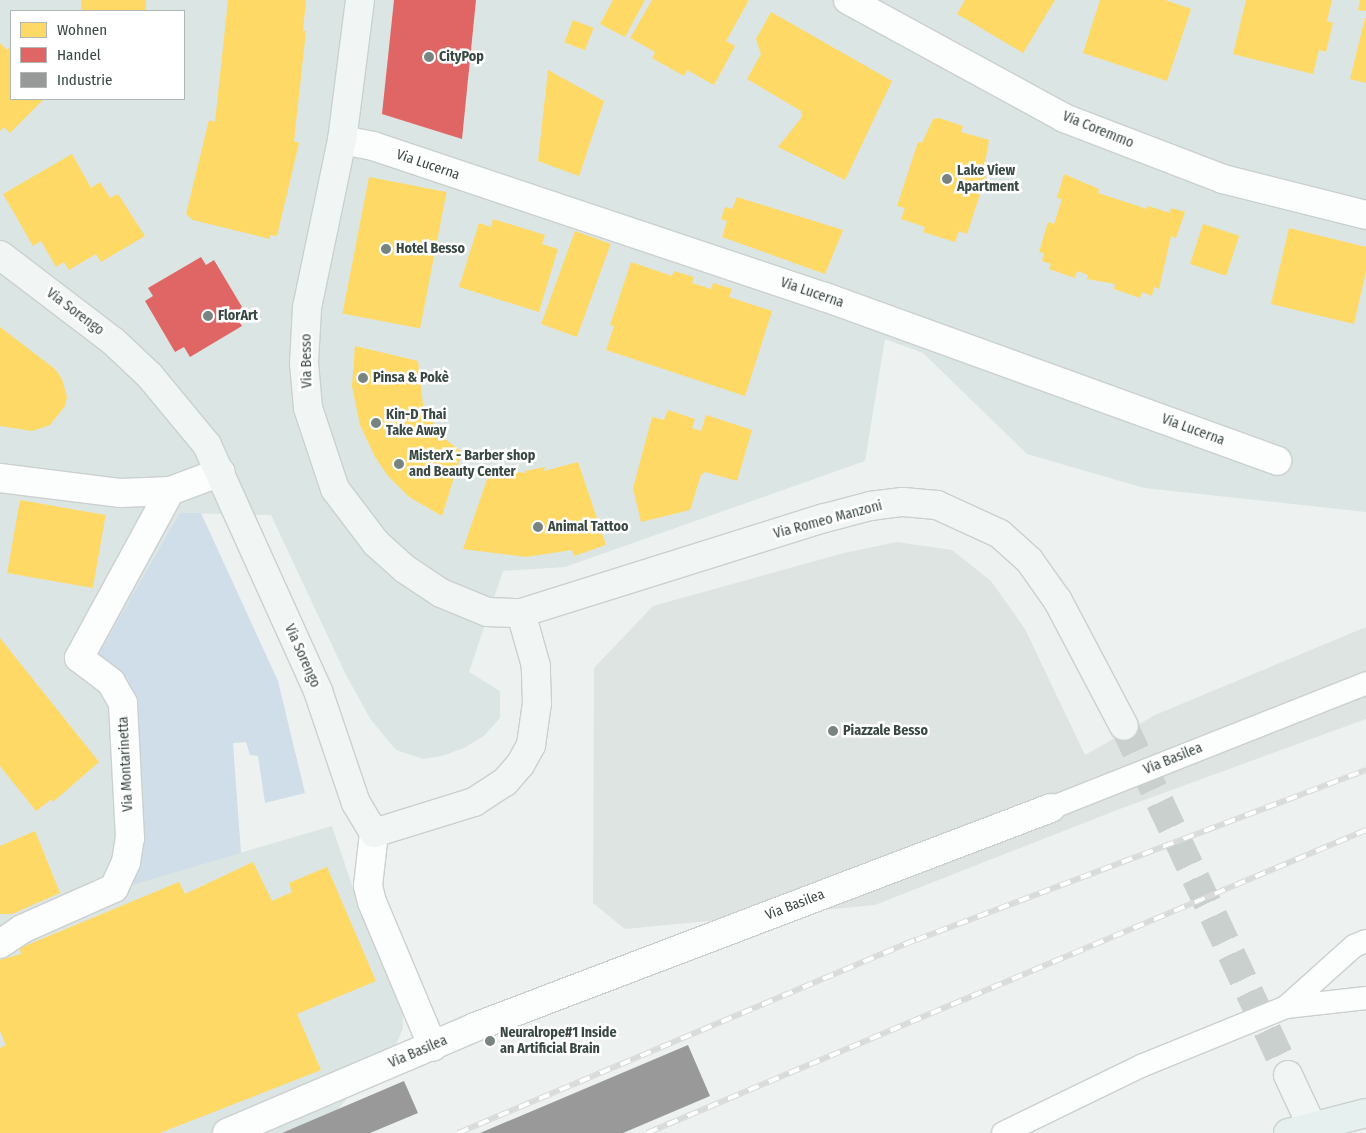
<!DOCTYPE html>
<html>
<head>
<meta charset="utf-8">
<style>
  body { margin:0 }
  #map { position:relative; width:1366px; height:1133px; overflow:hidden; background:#edf2f1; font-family:"Fira Sans Condensed",sans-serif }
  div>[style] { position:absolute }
  .residential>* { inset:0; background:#dbe5e3 }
  .green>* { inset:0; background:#d0deea }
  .parking>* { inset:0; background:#dee4e2 }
  .homes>* { inset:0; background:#ffd966; transform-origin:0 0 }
  .shops>* { inset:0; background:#e06666 }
  .industry>* { inset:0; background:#999 }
  .secondary-tunnel>* { height:28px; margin-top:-14px; transform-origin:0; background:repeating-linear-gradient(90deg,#c9d0ce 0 28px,transparent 0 42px) }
  .roads { filter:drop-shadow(1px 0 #cbd0cf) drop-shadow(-1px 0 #cbd0cf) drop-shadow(0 1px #cbd0cf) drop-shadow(0 -1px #cbd0cf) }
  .service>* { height:22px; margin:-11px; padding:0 11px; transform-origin:11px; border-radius:11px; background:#fcfdfd }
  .minor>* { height:28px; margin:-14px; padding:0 14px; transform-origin:14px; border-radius:14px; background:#fcfdfd }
  .secondary>* { height:28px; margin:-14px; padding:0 14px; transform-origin:14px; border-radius:14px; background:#f1f6f5 }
  .primary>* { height:28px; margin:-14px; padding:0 14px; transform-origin:14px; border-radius:14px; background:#e6f0ee }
  .rail>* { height:5.5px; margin-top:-2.75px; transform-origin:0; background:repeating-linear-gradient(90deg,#fff 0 11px,#d9dada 0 22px); box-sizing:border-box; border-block:1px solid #d9dada }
  .dots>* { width:14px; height:14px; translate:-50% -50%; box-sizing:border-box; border:2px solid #fff; border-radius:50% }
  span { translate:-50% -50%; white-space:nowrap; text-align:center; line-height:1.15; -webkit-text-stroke:5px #fff; paint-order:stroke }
  .poi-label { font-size:14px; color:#394843; font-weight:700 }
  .left { translate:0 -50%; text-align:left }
  .street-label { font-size:14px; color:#394843 }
  .legend { position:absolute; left:10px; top:10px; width:175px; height:90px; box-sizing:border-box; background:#fff; border:1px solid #b0b6b4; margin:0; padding:6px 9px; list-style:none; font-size:15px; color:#394843 }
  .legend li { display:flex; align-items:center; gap:10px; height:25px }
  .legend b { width:25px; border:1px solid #b0b6b4 }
</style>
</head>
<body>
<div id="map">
  <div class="residential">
    <div style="clip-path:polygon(evenodd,0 0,1366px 0,1366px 512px,1144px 488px,1027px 454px,923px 353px,885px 339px,865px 461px,565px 567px,503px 571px,469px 672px,500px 691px,500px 718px,484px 736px,464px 748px,442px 756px,423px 759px,396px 750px,371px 720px,346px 675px,271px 515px,180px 513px,128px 678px,136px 724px,133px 884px,332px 826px,355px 894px,402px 1000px,403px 1028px,393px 1052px,374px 1065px,319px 1133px,0 1133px,0 0,11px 11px,184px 11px,184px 99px,11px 99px,11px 11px)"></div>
  </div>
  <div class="green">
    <div style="clip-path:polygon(180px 513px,201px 513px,278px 681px,305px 793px,265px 803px,258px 756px,250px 755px,246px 742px,233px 743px,241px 853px,132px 885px,139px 832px,136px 724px,128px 678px,96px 659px)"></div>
  </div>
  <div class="parking">
    <div style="clip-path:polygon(897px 542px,952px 550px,991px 581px,1025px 629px,1085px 755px,1155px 715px,1366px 627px,1366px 719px,1117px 810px,875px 905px,625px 929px,593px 903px,594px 668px,653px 606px,844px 553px)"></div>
  </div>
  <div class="homes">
    <div style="left:81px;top:0;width:65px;height:13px"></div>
    <div style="clip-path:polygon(228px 0,306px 0,303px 31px,306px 31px,294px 141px,299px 143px,277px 236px,270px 235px,270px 239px,193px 220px,186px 214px,209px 120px,215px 122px)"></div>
    <div style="clip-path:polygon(613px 0,645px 0,625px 37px,600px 24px)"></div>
    <div style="clip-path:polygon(652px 0,749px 0,726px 41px,735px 46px,714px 85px,687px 70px,684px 76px,652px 58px,655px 52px,630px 38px)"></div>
    <div style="clip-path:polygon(965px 0,1055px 0,1023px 53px,957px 14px)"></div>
    <div style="clip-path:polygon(1100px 0,1165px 0,1191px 9px,1167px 81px,1083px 53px)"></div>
    <div style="clip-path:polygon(1246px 0,1332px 0,1327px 21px,1333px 23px,1326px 52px,1319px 50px,1313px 74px,1233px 54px)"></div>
    <div style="clip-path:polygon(1360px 0,1366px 0,1366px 11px,1358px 10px)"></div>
    <div style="clip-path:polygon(771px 12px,892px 81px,845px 180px,778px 147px,802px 117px,801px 111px,747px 79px,761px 54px,756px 39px)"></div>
    <div style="clip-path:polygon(1365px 18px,1366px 18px,1366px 83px,1350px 79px)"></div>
    <div style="left:573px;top:20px;width:22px;height:24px;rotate:21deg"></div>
    <div style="clip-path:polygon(0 43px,7px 50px,11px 45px,11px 99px,44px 99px,10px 133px,4px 127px,0 131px)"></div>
    <div style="clip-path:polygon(548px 70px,604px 101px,579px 176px,538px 161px)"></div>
    <div style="clip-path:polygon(939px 118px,963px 126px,961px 132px,989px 140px,984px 169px,988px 170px,967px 234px,959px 231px,955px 242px,923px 232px,925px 227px,901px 219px,905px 208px,897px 206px,918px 142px,922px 143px,933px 119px)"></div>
    <div style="clip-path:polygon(72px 154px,91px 188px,100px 182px,110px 198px,118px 194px,145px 236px,101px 262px,96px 254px,69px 270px,64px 262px,56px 267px,41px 241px,33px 246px,3px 194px)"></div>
    <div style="clip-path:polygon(1064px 174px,1099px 189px,1098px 193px,1147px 209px,1148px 206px,1170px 213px,1171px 208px,1185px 212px,1176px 238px,1171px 236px,1159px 289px,1154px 287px,1152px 296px,1142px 292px,1140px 298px,1114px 289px,1115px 284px,1087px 279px,1088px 275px,1077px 271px,1075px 278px,1049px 269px,1051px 264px,1042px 261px,1044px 253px,1039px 252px,1048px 222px,1054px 224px,1062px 199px,1057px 198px)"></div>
    <div style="left:369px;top:177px;width:79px;height:139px;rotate:11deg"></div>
    <div style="clip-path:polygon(737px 197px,843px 230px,825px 274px,722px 237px,727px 221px,721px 219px,725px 207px,732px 209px)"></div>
    <div style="clip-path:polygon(493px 219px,545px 235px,542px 244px,558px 249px,539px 312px,459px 287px,479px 223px,491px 227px)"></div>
    <div style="left:1203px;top:224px;width:38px;height:42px;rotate:18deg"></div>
    <div style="clip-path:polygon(1289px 228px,1366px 247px,1366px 271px,1354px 324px,1271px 304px)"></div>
    <div style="left:575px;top:231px;width:38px;height:99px;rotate:20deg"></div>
    <div style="clip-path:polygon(631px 262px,672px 276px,674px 271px,694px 277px,692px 283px,711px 289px,713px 283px,732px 289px,729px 297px,772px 311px,745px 396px,606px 350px,614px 326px,610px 325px)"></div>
    <div style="clip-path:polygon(0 327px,55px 369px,62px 379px,67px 397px,65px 406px,50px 425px,32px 431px,0 426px)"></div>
    <div style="clip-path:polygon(355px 346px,418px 361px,423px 405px,441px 436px,462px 452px,442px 516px,409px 497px,388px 476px,375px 457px,360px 425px,352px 386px)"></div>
    <div style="clip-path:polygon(668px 410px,695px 419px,692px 428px,701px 431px,706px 415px,752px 430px,737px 481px,705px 472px,701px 475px,690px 510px,641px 522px,633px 488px,652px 417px,664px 420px)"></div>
    <div style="clip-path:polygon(578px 462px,606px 545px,574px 556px,572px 550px,526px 557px,463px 549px,491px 468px,525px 473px,525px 471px,545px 467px,544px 471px)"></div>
    <div style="left:20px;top:500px;width:87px;height:74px;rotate:10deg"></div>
    <div style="clip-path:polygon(0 638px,99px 762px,53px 802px,52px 799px,36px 811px,0 766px)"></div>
    <div style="clip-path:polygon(35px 831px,60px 893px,12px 914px,0 914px,0 846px)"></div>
    <div style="clip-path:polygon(253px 862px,272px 901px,292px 892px,289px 883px,327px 867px,376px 981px,297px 1014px,321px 1070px,160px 1133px,0 1133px,0 1048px,6px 1045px,0 1031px,0 960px,21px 954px,20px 948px,179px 882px,185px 894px)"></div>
  </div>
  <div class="shops">
    <div style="clip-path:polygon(394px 0,476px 0,462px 139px,382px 114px)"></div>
    <div style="clip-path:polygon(201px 257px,206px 265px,214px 260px,245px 312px,236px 317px,242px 326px,190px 357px,184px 347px,175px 352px,145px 301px,153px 296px,148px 288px)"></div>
  </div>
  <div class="industry">
    <div style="clip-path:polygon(688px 1045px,710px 1096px,623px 1133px,480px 1133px)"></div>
    <div style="clip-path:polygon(404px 1081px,418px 1113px,370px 1133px,282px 1133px)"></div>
  </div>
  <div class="secondary-tunnel">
    <div style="left:1124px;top:726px;width:386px;rotate:64.8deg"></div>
  </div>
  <div class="roads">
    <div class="service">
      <div style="left:1051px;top:808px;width:339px;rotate:-21.6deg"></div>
      <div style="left:1286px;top:1007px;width:91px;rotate:-41.9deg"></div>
      <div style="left:1354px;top:946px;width:13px;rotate:-23deg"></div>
      <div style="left:1003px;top:1133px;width:153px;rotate:-25.9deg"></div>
      <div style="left:1141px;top:1066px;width:157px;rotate:-22.1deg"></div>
      <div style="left:1286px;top:1007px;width:81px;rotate:-6.4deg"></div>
    </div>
    <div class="minor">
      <div style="left:848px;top:0;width:246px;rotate:28.6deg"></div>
      <div style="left:1064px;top:118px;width:170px;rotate:21deg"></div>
      <div style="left:1223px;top:179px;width:147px;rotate:14.1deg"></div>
      <div style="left:342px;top:140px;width:32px;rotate:11deg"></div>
      <div style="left:373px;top:146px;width:477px;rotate:18.5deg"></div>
      <div style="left:825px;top:297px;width:481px;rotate:19.9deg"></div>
      <div style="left:0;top:478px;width:122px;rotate:7.1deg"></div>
      <div style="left:121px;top:493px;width:49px;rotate:-2.3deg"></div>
      <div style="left:170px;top:491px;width:54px;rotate:-20.4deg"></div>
      <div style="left:374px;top:833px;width:53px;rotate:96.5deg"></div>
      <div style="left:368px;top:886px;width:16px;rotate:76deg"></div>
      <div style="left:372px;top:902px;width:157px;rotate:67.2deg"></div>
      <div style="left:0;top:944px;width:27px;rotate:-34deg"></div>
      <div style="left:22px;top:929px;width:101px;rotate:-24deg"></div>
      <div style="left:114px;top:888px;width:29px;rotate:-65deg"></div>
      <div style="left:126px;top:862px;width:24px;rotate:-81deg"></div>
      <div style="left:130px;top:838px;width:135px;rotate:-93deg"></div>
      <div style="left:123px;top:703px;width:24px;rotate:-120deg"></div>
      <div style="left:111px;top:682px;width:40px;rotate:-143deg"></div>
      <div style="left:79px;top:658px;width:190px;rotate:-61.4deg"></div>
      <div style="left:227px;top:1133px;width:270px;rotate:-23.1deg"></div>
      <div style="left:475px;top:1027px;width:616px;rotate:-20.82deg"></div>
    </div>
    <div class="secondary">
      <div style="left:360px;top:0;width:141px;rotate:97.3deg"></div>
      <div style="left:342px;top:140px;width:172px;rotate:101.8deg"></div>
      <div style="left:307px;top:308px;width:55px;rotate:93.1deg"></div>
      <div style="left:304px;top:363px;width:45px;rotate:84.9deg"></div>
      <div style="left:308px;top:408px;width:85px;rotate:71.6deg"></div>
      <div style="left:335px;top:489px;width:68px;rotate:52.8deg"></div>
      <div style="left:376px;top:543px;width:39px;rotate:42deg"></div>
      <div style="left:405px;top:569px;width:43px;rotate:33.7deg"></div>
      <div style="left:441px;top:593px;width:50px;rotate:22.4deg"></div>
      <div style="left:487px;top:612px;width:34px;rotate:2deg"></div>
      <div style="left:521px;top:613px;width:318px;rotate:-17.4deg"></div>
      <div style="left:825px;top:518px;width:47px;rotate:-14.9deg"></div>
      <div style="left:870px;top:506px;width:33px;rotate:-7deg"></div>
      <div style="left:903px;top:502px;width:34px;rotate:5deg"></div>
      <div style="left:937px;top:505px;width:69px;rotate:24.7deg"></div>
      <div style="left:1000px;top:534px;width:39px;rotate:42deg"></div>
      <div style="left:1029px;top:560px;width:50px;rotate:54.7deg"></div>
      <div style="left:1058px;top:601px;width:141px;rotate:62.2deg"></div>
      <div style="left:0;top:255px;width:142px;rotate:37.3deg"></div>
      <div style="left:113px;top:341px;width:51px;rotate:43.4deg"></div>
      <div style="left:150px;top:376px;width:89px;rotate:50.4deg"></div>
      <div style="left:207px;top:445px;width:270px;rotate:65.7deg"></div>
      <div style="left:318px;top:691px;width:118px;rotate:71.3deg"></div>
      <div style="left:356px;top:803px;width:35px;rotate:59deg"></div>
      <div style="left:374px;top:833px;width:105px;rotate:-17.2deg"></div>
      <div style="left:474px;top:802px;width:37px;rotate:-33deg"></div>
      <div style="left:505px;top:782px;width:23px;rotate:-49deg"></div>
      <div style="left:520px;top:765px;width:23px;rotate:-61deg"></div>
      <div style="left:531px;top:745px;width:42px;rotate:-81.9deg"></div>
      <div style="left:537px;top:703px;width:37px;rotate:-92deg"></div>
      <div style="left:536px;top:666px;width:55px;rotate:-105.8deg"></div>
      <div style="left:1288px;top:1075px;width:64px;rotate:65deg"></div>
    </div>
    <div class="primary">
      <div style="left:1288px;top:1133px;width:81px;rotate:-14.4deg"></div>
    </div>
  </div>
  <div class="rail">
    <div style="left:458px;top:1133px;width:497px;rotate:-22.9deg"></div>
    <div style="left:916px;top:940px;width:481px;rotate:-20.7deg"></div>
    <div style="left:647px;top:1133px;width:780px;rotate:-22.85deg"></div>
  </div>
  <div class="dots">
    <div style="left:429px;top:57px;background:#788480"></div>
    <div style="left:947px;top:179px;background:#788480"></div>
    <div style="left:386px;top:249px;background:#788480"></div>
    <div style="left:208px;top:316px;background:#788480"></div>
    <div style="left:363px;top:378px;background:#788480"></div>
    <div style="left:376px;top:423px;background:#788480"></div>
    <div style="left:399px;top:464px;background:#788480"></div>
    <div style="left:538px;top:527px;background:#788480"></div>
    <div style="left:833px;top:731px;background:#788480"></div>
    <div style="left:490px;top:1041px;background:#788480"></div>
  </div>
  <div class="poi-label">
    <span class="left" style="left:439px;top:57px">CityPop</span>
    <span class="left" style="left:957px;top:179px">Lake View<br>Apartment</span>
    <span class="left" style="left:396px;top:249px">Hotel Besso</span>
    <span class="left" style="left:218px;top:316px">FlorArt</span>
    <span class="left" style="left:373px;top:378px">Pinsa &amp; Pokè</span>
    <span class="left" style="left:386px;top:423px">Kin-D Thai<br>Take Away</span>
    <span class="left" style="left:409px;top:464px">MisterX - Barber shop<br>and Beauty Center</span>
    <span class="left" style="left:548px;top:527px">Animal Tattoo</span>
    <span class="left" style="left:843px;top:731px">Piazzale Besso</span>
    <span class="left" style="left:500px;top:1041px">Neuralrope#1 Inside<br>an Artificial Brain</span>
  </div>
  <div class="street-label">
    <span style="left:1098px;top:130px;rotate:22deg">Via Coremmo</span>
    <span style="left:428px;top:165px;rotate:19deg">Via Lucerna</span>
    <span style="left:812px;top:293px;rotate:19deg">Via Lucerna</span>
    <span style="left:75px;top:312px;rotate:37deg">Via Sorengo</span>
    <span style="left:307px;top:361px;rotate:-91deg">Via Besso</span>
    <span style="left:1193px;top:430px;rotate:20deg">Via Lucerna</span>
    <span style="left:828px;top:520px;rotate:-15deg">Via Romeo Manzoni</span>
    <span style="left:302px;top:656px;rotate:66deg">Via Sorengo</span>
    <span style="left:1173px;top:759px;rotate:-22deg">Via Basilea</span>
    <span style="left:126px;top:764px;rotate:-93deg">Via Montarinetta</span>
    <span style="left:795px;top:905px;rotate:-21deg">Via Basilea</span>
    <span style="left:418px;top:1052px;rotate:-23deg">Via Basilea</span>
  </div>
  <ul class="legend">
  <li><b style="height:14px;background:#ffd966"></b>Wohnen</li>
  <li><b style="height:14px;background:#e06666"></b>Handel</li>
  <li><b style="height:14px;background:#999"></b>Industrie</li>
  </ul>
</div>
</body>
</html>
